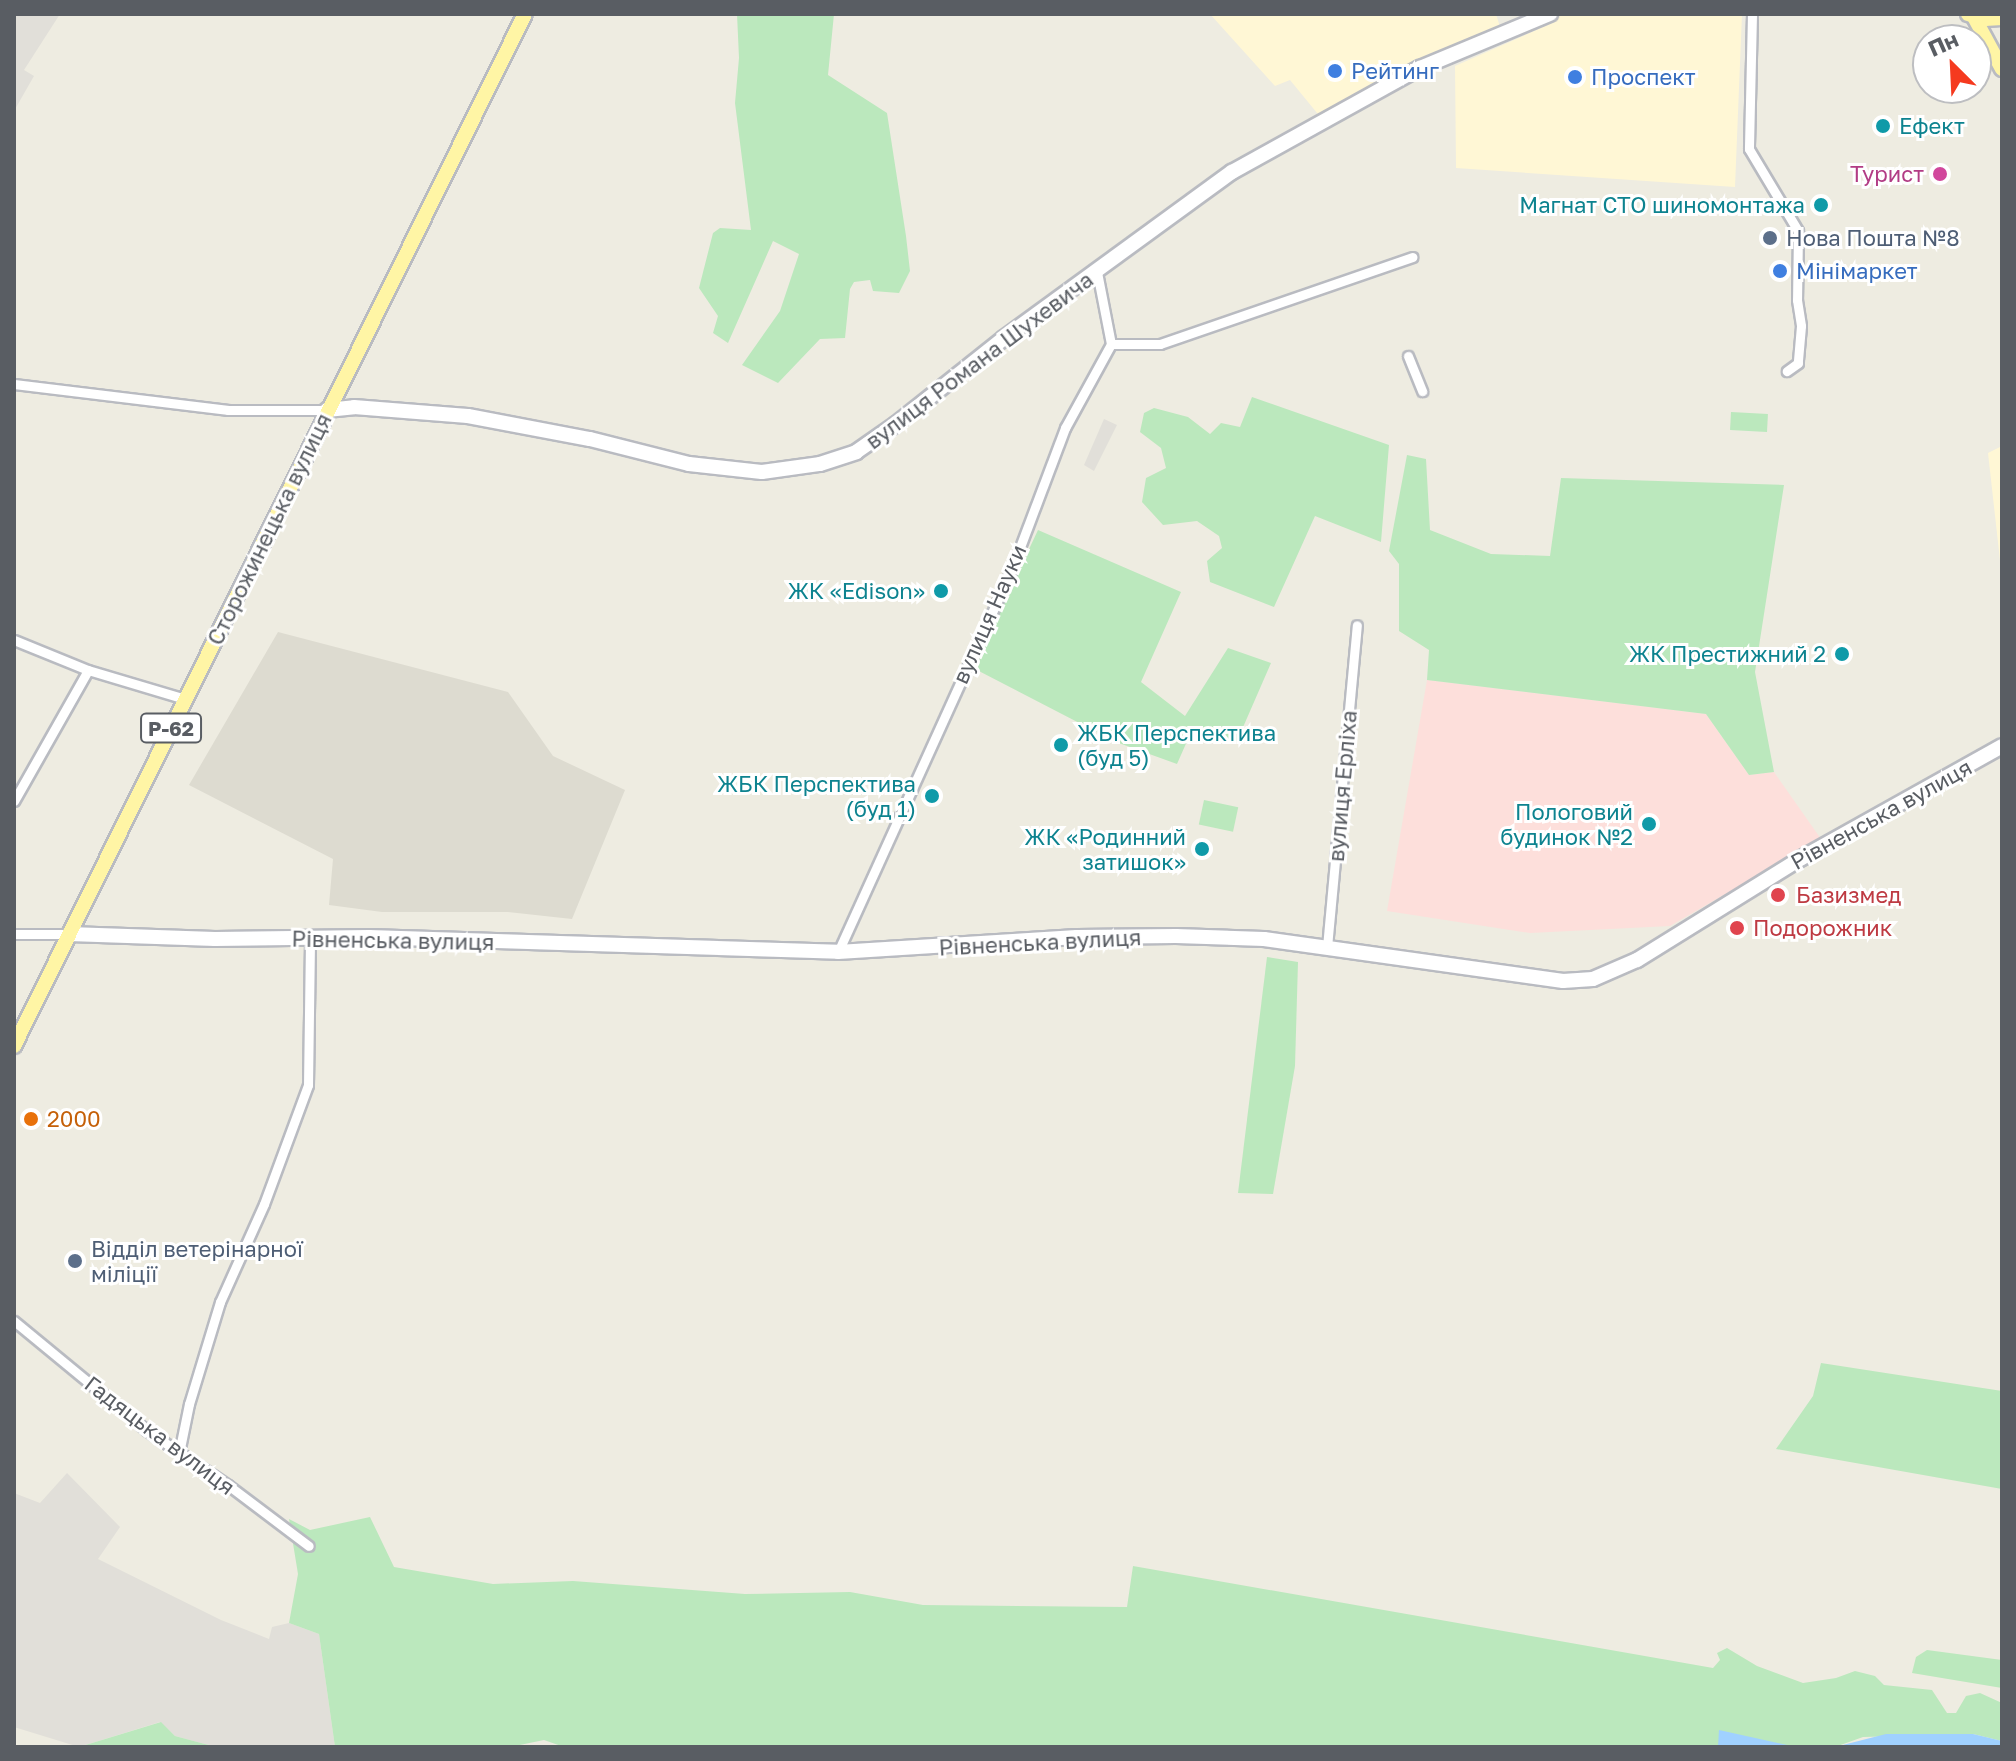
<!DOCTYPE html>
<html>
<head>
<meta charset="utf-8">
<style>
  body { margin:0 }
  #map { position:relative; width:2016px; height:1761px; overflow:hidden; background:#eeece1; font-family:"Golos Text",sans-serif }
  div>[style] { position:absolute }
  .commercial>* { inset:0; background:#fff7d5 }
  .industrial>* { inset:0; background:#e1dfd9 }
  .education>* { inset:0; background:#dddbd0 }
  .medical>* { inset:0; background:#fddfdb }
  .green>* { inset:0; background:#bbe8bd; transform-origin:0 0 }
  .water>* { inset:0; background:#a0d1ff }
  .roads { filter:drop-shadow(2px 0 #b9bbc1) drop-shadow(-2px 0 #b9bbc1) drop-shadow(0 2px #b9bbc1) drop-shadow(0 -2px #b9bbc1) }
  .street>* { height:9px; margin:-4.5px; padding:0 4.5px; transform-origin:4.5px; border-radius:4.5px; background:#fff }
  .secondary>* { height:14px; margin:-7px; padding:0 7px; transform-origin:7px; border-radius:7px; background:#fff }
  .primary>* { height:14px; margin:-7px; padding:0 7px; transform-origin:7px; border-radius:7px; background:#fff5a5 }
  .dots>* { width:22px; height:22px; translate:-50% -50%; box-sizing:border-box; border:4px solid #fff; border-radius:50% }
  span { translate:-50% -50%; white-space:nowrap; text-align:center; line-height:1.15; -webkit-text-stroke:6px #fff; paint-order:stroke }
  .shield-label span { padding:2px 6px; background:#fff; border:2px solid; border-radius:6px; -webkit-text-stroke-width:0 }
  .shield-label { font-size:20px; color:#595d63; font-weight:700 }
  .shop-label { font-size:22px; color:#366cbe }
  .left { translate:0 -50%; text-align:left }
  .culture-label { font-size:22px; color:#0d838f }
  .right { translate:-100% -50%; text-align:right }
  .hotel-label { font-size:22px; color:#b23c85 }
  .service-label { font-size:22px; color:#4e5e75 }
  .street-label { font-size:22px; color:#595d63 }
  .health-label { font-size:22px; color:#be3a42 }
  .food-label { font-size:22px; color:#c56008 }
  .frame { position:absolute; inset:0; border:16px solid #595d63; pointer-events:none }
  .north { position:absolute; left:1912px; top:24px; width:80px; height:80px; box-sizing:border-box; background:#fff; border:2px solid #bdbec1; border-radius:50%; rotate:336deg; font-size:22px; font-weight:700; line-height:32px; text-align:center; color:#595d63 }
  .north::after { content:''; display:block; margin:auto; width:28px; height:36px; background:#f53a1f; clip-path:polygon(50% 0,100% 100%,50% 72%,0 100%) }
</style>
</head>
<body>
<div id="map">
  <div class="commercial">
    <div style="clip-path:polygon(1210px 14px,1496px 14px,1501px 30px,1322px 119px,1290px 80px,1275px 86px)"></div>
    <div style="clip-path:polygon(1558px 14px,1742px 14px,1735px 187px,1456px 168px,1455px 66px,1548px 25px,1545px 19px)"></div>
    <div style="clip-path:polygon(2002px 446px,2002px 578px,1988px 453px)"></div>
  </div>
  <div class="industrial">
    <div style="clip-path:polygon(14px 14px,60px 14px,24px 70px,34px 76px,14px 111px)"></div>
    <div style="clip-path:polygon(1104px 419px,1117px 425px,1094px 471px,1084px 465px)"></div>
    <div style="clip-path:polygon(67px 1473px,120px 1527px,98px 1559px,221px 1620px,269px 1639px,272px 1627px,289px 1623px,319px 1634px,335px 1747px,216px 1747px,175px 1736px,160px 1722px,79px 1747px,14px 1727px,14px 1493px,40px 1503px)"></div>
  </div>
  <div class="education">
    <div style="clip-path:polygon(278px 632px,508px 692px,553px 756px,625px 790px,572px 919px,508px 912px,382px 912px,329px 905px,333px 859px,189px 785px)"></div>
  </div>
  <div class="medical">
    <div style="clip-path:polygon(1427px 680px,1706px 714px,1749px 775px,1774px 772px,1821px 839px,1670px 926px,1530px 933px,1387px 911px)"></div>
  </div>
  <div class="green">
    <div style="clip-path:polygon(737px 14px,834px 14px,828px 75px,887px 113px,906px 236px,910px 271px,899px 293px,873px 291px,870px 280px,854px 282px,850px 289px,845px 338px,820px 339px,778px 383px,742px 365px,780px 311px,799px 254px,773px 241px,728px 343px,713px 333px,718px 316px,699px 288px,713px 233px,720px 228px,751px 230px,735px 103px,739px 58px)"></div>
    <div style="clip-path:polygon(1252px 397px,1389px 445px,1381px 542px,1315px 516px,1274px 607px,1210px 582px,1207px 561px,1222px 548px,1219px 536px,1197px 521px,1163px 525px,1142px 502px,1146px 478px,1166px 468px,1161px 448px,1140px 432px,1144px 413px,1154px 408px,1188px 417px,1210px 434px,1221px 423px,1240px 427px)"></div>
    <div style="left:1731px;top:412px;width:37px;height:18px;rotate:3deg"></div>
    <div style="clip-path:polygon(1407px 455px,1426px 459px,1430px 530px,1491px 554px,1550px 556px,1561px 478px,1784px 485px,1755px 672px,1774px 772px,1749px 775px,1706px 714px,1427px 680px,1429px 650px,1399px 631px,1399px 564px,1389px 551px)"></div>
    <div style="clip-path:polygon(1038px 530px,1181px 592px,1141px 682px,1185px 716px,1228px 648px,1271px 663px,1237px 741px,1192px 730px,1177px 764px,1116px 742px,973px 668px)"></div>
    <div style="left:1204px;top:800px;width:35px;height:25px;rotate:12deg"></div>
    <div style="clip-path:polygon(1267px 957px,1298px 962px,1295px 1066px,1273px 1194px,1238px 1193px)"></div>
    <div style="clip-path:polygon(1821px 1363px,2002px 1391px,2002px 1489px,1776px 1449px,1813px 1396px)"></div>
    <div style="clip-path:polygon(370px 1517px,394px 1567px,493px 1584px,573px 1581px,745px 1594px,850px 1592px,923px 1605px,1127px 1607px,1133px 1566px,1713px 1668px,1720px 1660px,1717px 1653px,1727px 1648px,1757px 1666px,1803px 1683px,1836px 1678px,1855px 1671px,1875px 1676px,1884px 1685px,1932px 1690px,1947px 1713px,1956px 1713px,1966px 1696px,1980px 1693px,2002px 1703px,2002px 1741px,1973px 1734px,1863px 1737px,1835px 1747px,564px 1747px,544px 1740px,510px 1747px,335px 1747px,319px 1634px,289px 1623px,298px 1574px,289px 1519px,310px 1530px)"></div>
    <div style="clip-path:polygon(1927px 1650px,2002px 1660px,2002px 1688px,1912px 1673px,1916px 1657px)"></div>
    <div style="clip-path:polygon(161px 1722px,175px 1736px,216px 1747px,79px 1747px)"></div>
  </div>
  <div class="water">
    <div style="clip-path:polygon(1719px 1730px,1787px 1745px,1807px 1747px,1718px 1747px)"></div>
    <div style="clip-path:polygon(1886px 1734px,1973px 1734px,2002px 1741px,2002px 1747px,1835px 1747px)"></div>
  </div>
  <div class="roads">
    <div class="street">
      <div style="left:1752px;top:14px;width:135px;rotate:91.3deg"></div>
      <div style="left:1749px;top:149px;width:96px;rotate:59.1deg"></div>
      <div style="left:1798px;top:231px;width:69px;rotate:90.8deg"></div>
      <div style="left:1797px;top:300px;width:26px;rotate:81deg"></div>
      <div style="left:1801px;top:326px;width:37px;rotate:95deg"></div>
      <div style="left:1798px;top:363px;width:14px;rotate:144deg"></div>
      <div style="left:1111px;top:344px;width:49px"></div>
      <div style="left:1160px;top:344px;width:267px;rotate:-19deg"></div>
      <div style="left:1408px;top:356px;width:38px;rotate:68deg"></div>
      <div style="left:14px;top:384px;width:216px;rotate:6.9deg"></div>
      <div style="left:228px;top:410px;width:99px"></div>
      <div style="left:14px;top:640px;width:80px;rotate:22.1deg"></div>
      <div style="left:88px;top:670px;width:101px;rotate:16.6deg"></div>
      <div style="left:14px;top:801px;width:150px;rotate:-60.5deg"></div>
      <div style="left:14px;top:934px;width:55px"></div>
      <div style="left:1327px;top:947px;width:323px;rotate:-84.7deg"></div>
      <div style="left:838px;top:952px;width:418px;rotate:-65.6deg"></div>
      <div style="left:1011px;top:571px;width:153px;rotate:-69.3deg"></div>
      <div style="left:1065px;top:428px;width:96px;rotate:-61.3deg"></div>
      <div style="left:1111px;top:344px;width:73px;rotate:-101deg"></div>
      <div style="left:14px;top:1321px;width:171px;rotate:39.5deg"></div>
      <div style="left:146px;top:1430px;width:99px;rotate:33.9deg"></div>
      <div style="left:228px;top:1485px;width:101px;rotate:37deg"></div>
      <div style="left:179px;top:1453px;width:50px;rotate:-78.5deg"></div>
      <div style="left:189px;top:1404px;width:107px;rotate:-73.1deg"></div>
      <div style="left:220px;top:1302px;width:107px;rotate:-65.8deg"></div>
      <div style="left:264px;top:1204px;width:127px;rotate:-69.7deg"></div>
      <div style="left:308px;top:1085px;width:149px;rotate:-89.2deg"></div>
    </div>
    <div class="secondary">
      <div style="left:327px;top:410px;width:27px;rotate:-6deg"></div>
      <div style="left:354px;top:407px;width:114px;rotate:4.5deg"></div>
      <div style="left:468px;top:416px;width:124px;rotate:10.7deg"></div>
      <div style="left:590px;top:439px;width:102px;rotate:14.2deg"></div>
      <div style="left:689px;top:464px;width:73px;rotate:6.3deg"></div>
      <div style="left:762px;top:472px;width:59px;rotate:-7.9deg"></div>
      <div style="left:820px;top:464px;width:38px;rotate:-18deg"></div>
      <div style="left:856px;top:452px;width:49px;rotate:-35deg"></div>
      <div style="left:896px;top:424px;width:138px;rotate:-38.5deg"></div>
      <div style="left:1004px;top:338px;width:282px;rotate:-36.1deg"></div>
      <div style="left:1232px;top:172px;width:215px;rotate:-29deg"></div>
      <div style="left:1420px;top:68px;width:141px;rotate:-22.6deg"></div>
      <div style="left:69px;top:934px;width:146px;rotate:2deg"></div>
      <div style="left:215px;top:939px;width:154px;rotate:-0.7deg"></div>
      <div style="left:369px;top:937px;width:469px;rotate:1.8deg"></div>
      <div style="left:838px;top:952px;width:239px;rotate:-3.6deg"></div>
      <div style="left:1077px;top:937px;width:99px;rotate:-0.6deg"></div>
      <div style="left:1176px;top:936px;width:88px;rotate:2deg"></div>
      <div style="left:1264px;top:939px;width:302px;rotate:8deg"></div>
      <div style="left:1563px;top:981px;width:30px;rotate:-4deg"></div>
      <div style="left:1593px;top:979px;width:48px;rotate:-23.4deg"></div>
      <div style="left:1637px;top:960px;width:192px;rotate:-31.8deg"></div>
      <div style="left:1800px;top:859px;width:231px;rotate:-29.2deg"></div>
    </div>
    <div class="primary">
      <div style="left:1968px;top:14px;width:18px;rotate:16deg"></div>
      <div style="left:1985px;top:19px;width:17px;rotate:-3deg"></div>
      <div style="left:1974px;top:17px;width:59px;rotate:61.7deg"></div>
      <div style="left:14px;top:1046px;width:1152px;rotate:-63.66deg"></div>
    </div>
  </div>
  <div class="dots">
    <div style="left:1335px;top:71px;background:#3f7fe0"></div>
    <div style="left:1575px;top:77px;background:#3f7fe0"></div>
    <div style="left:1883px;top:126px;background:#0f9aa8"></div>
    <div style="left:1940px;top:174px;background:#d1479c"></div>
    <div style="left:1821px;top:205px;background:#0f9aa8"></div>
    <div style="left:1770px;top:238px;background:#5c6f8a"></div>
    <div style="left:1780px;top:271px;background:#3f7fe0"></div>
    <div style="left:941px;top:591px;background:#0f9aa8"></div>
    <div style="left:1842px;top:654px;background:#0f9aa8"></div>
    <div style="left:1061px;top:745px;background:#0f9aa8"></div>
    <div style="left:932px;top:796px;background:#0f9aa8"></div>
    <div style="left:1649px;top:824px;background:#0f9aa8"></div>
    <div style="left:1202px;top:849px;background:#0f9aa8"></div>
    <div style="left:1778px;top:895px;background:#e0444e"></div>
    <div style="left:1737px;top:928px;background:#e0444e"></div>
    <div style="left:31px;top:1119px;background:#e8710a"></div>
    <div style="left:75px;top:1261px;background:#5c6f8a"></div>
  </div>
  <div class="shield-label">
    <span style="left:171px;top:728px">Р-62</span>
  </div>
  <div class="shop-label">
    <span class="left" style="left:1351px;top:71px">Рейтинг</span>
    <span class="left" style="left:1591px;top:77px">Проспект</span>
    <span class="left" style="left:1796px;top:271px">Мінімаркет</span>
  </div>
  <div class="culture-label">
    <span class="left" style="left:1899px;top:126px">Ефект</span>
    <span class="right" style="left:1805px;top:205px">Магнат СТО шиномонтажа</span>
    <span class="right" style="left:925px;top:591px">ЖК «Edison»</span>
    <span class="right" style="left:1826px;top:654px">ЖК Престижний 2</span>
    <span class="left" style="left:1077px;top:745px">ЖБК Перспектива<br>(буд 5)</span>
    <span class="right" style="left:916px;top:796px">ЖБК Перспектива<br>(буд 1)</span>
    <span class="right" style="left:1633px;top:824px">Пологовий<br>будинок №2</span>
    <span class="right" style="left:1186px;top:849px">ЖК «Родинний<br>затишок»</span>
  </div>
  <div class="hotel-label">
    <span class="right" style="left:1924px;top:174px">Турист</span>
  </div>
  <div class="service-label">
    <span class="left" style="left:1786px;top:238px">Нова Пошта №8</span>
    <span class="left" style="left:91px;top:1261px">Відділ ветерінарної<br>міліції</span>
  </div>
  <div class="street-label">
    <span style="left:979px;top:360px;rotate:-37deg">вулиця Романа Шухевича</span>
    <span style="left:269px;top:529px;rotate:-64deg">Сторожинецька вулиця</span>
    <span style="left:989px;top:614px;rotate:-66deg">вулиця Науки</span>
    <span style="left:1342px;top:786px;rotate:-85deg">вулиця Ерліха</span>
    <span style="left:1881px;top:814px;rotate:-29deg">Рівненська вулиця</span>
    <span style="left:393px;top:940px;rotate:1deg">Рівненська вулиця</span>
    <span style="left:1040px;top:942px;rotate:-3deg">Рівненська вулиця</span>
    <span style="left:160px;top:1435px;rotate:37deg">Гадяцька вулиця</span>
  </div>
  <div class="health-label">
    <span class="left" style="left:1796px;top:895px">Базизмед</span>
    <span class="left" style="left:1753px;top:928px">Подорожник</span>
  </div>
  <div class="food-label">
    <span class="left" style="left:47px;top:1119px">2000</span>
  </div>
  <div class="frame"></div>
  <div class="north">Пн</div>
</div>
</body>
</html>
